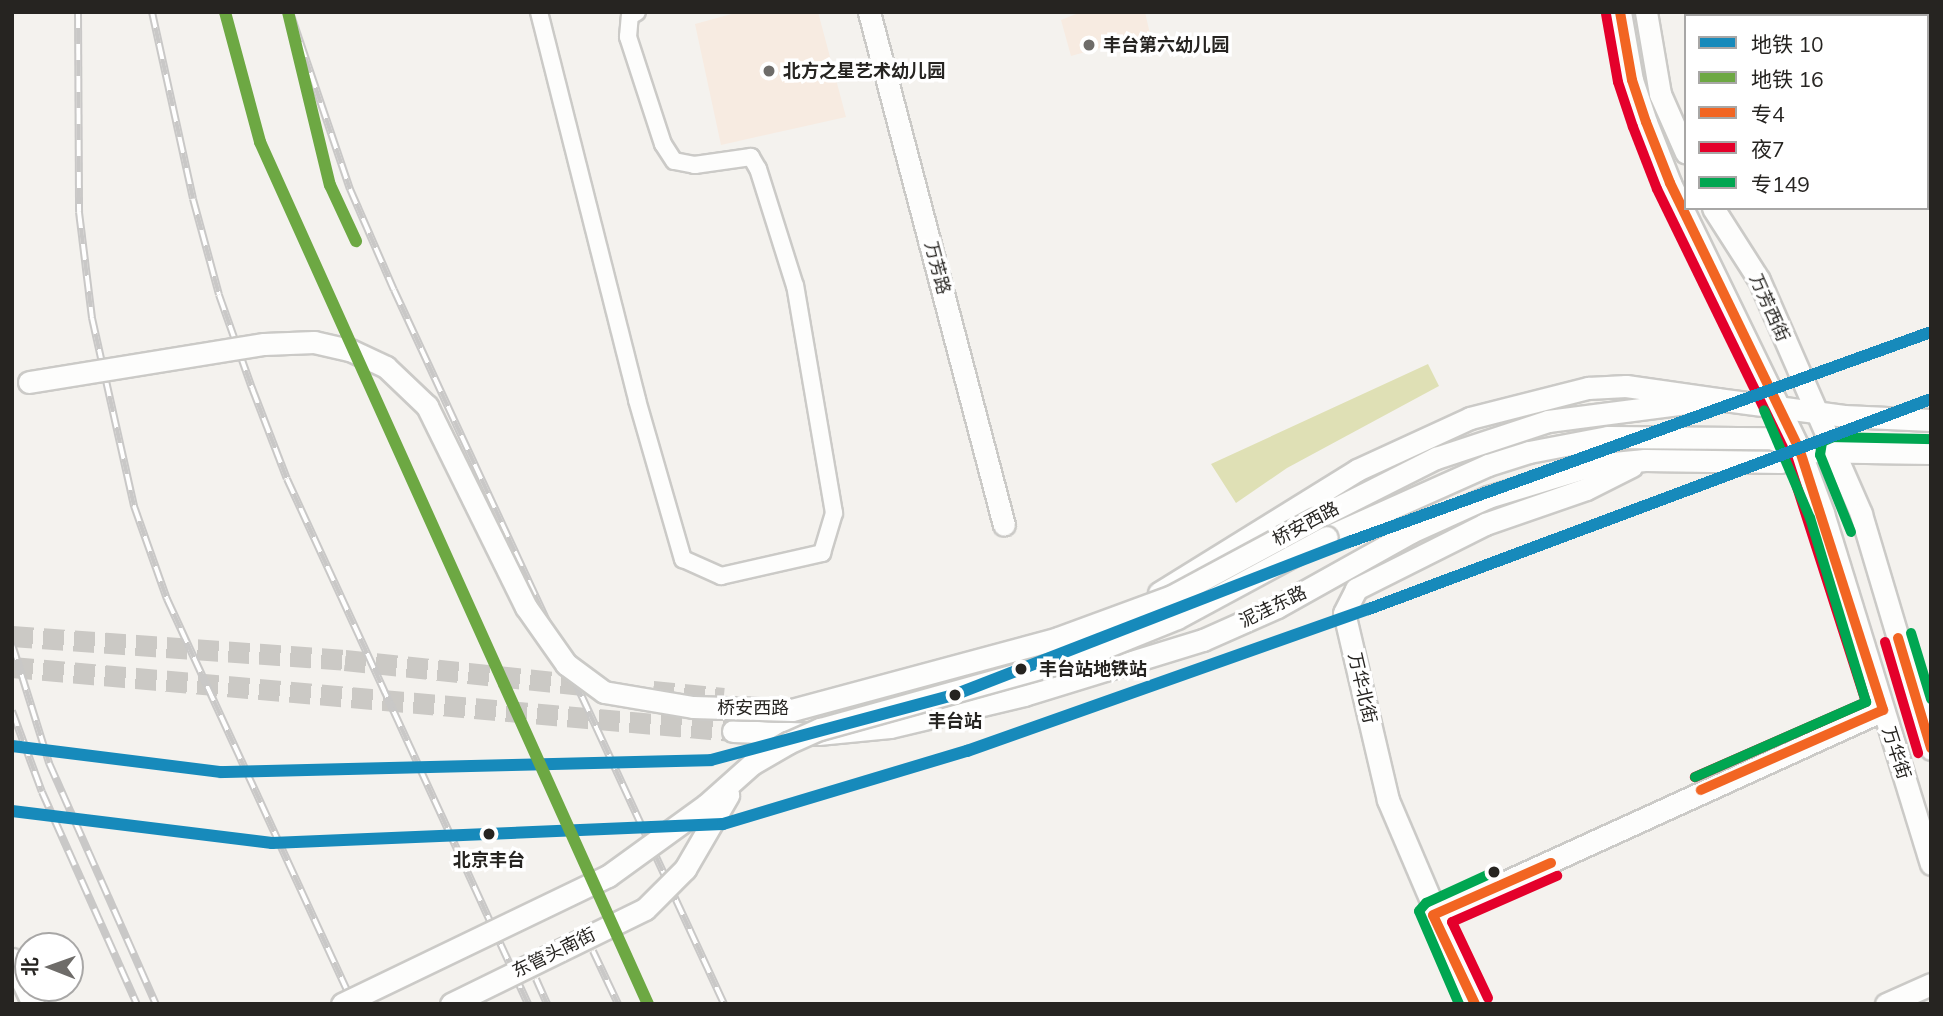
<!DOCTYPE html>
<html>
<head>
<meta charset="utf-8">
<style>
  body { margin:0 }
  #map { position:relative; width:1943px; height:1016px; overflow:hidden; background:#f4f2ee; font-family:Mulish,"Noto Sans SC",sans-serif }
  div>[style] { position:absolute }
  .education>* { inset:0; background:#f7ebe1 }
  .green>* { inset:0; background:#dfe0b5 }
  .secondary-tunnel>* { height:21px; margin-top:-10.5px; transform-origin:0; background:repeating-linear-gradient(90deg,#cbc9c5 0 21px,transparent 0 31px) }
  .roads { filter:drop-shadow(2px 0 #cbcac7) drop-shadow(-2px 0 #cbcac7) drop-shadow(0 2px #cbcac7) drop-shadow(0 -2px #cbcac7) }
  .street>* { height:16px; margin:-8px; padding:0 8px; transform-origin:8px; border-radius:8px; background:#fdfdfc }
  .secondary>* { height:21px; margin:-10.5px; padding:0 10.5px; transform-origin:10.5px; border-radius:10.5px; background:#fdfdfc }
  .rail>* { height:8px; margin-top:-4px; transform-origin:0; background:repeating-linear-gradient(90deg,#fff 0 16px,#c9c8c7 0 32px); box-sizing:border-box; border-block:2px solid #c9c8c7 }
  .bridges { filter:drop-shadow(2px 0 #cbcac7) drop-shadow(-2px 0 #cbcac7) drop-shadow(0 2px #cbcac7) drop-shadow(0 -2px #cbcac7) }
  .secondary-bridge>* { height:21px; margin:-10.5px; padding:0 10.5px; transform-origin:10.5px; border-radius:10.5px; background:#fdfdfc }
  .bus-1>* { height:10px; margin:-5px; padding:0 5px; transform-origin:5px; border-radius:5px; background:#f26522 }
  .bus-2>* { height:10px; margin:-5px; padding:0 5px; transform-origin:5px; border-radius:5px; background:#e4002b }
  .bus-3>* { height:10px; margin:-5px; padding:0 5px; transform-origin:5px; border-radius:5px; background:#00a651 }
  .metro-1>* { height:12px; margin:-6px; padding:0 6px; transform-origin:6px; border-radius:6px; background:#178abb }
  .metro-2>* { height:12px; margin:-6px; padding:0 6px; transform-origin:6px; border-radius:6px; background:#6da843 }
  .dots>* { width:19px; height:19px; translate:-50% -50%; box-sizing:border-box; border:4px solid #fff; border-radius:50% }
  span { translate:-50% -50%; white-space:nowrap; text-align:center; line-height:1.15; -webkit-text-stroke:7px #fff; paint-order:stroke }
  .poi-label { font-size:18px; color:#262421; font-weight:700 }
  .left { translate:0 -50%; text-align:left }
  .street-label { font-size:18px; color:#262421 }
  .stop-label { font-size:18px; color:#262421; font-weight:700 }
  .frame { position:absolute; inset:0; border:14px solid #262421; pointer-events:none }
  .legend { position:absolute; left:1684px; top:14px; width:245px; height:196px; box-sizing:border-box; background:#fff; border:2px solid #a8a7a6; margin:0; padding:9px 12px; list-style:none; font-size:21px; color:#262421 }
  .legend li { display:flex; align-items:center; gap:14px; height:35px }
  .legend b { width:35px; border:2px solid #a8a7a6 }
  .north { position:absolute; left:14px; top:932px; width:70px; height:70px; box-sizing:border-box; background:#fff; border:2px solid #a8a7a6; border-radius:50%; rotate:271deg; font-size:19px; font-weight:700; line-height:28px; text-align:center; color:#262421 }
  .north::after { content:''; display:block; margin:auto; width:24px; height:32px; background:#6e6c69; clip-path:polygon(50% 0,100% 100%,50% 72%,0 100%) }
</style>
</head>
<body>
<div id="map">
  <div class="education">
    <div style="clip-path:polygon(739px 12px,818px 12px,846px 117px,721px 145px,695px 24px)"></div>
    <div style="clip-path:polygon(1081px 12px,1145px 12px,1150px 34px,1071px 56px,1061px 20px)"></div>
  </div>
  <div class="green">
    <div style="clip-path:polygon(1428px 364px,1439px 386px,1287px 468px,1236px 503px,1211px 464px)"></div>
  </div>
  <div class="secondary-tunnel">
    <div style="left:12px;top:636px;width:334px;rotate:4.1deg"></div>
    <div style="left:345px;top:660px;width:259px;rotate:6deg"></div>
    <div style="left:12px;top:667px;width:724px;rotate:5.07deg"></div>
    <div style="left:653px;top:691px;width:71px;rotate:5.6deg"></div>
  </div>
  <div class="roads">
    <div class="street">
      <div style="left:539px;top:12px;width:400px;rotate:75.8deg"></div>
      <div style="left:637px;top:400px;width:166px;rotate:73.9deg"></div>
      <div style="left:683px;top:559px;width:42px;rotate:24.1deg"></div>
      <div style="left:721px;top:576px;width:104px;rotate:-12.8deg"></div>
      <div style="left:822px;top:553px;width:42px;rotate:-73.3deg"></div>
      <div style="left:834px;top:513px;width:230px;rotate:-99.7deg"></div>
      <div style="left:795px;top:286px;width:123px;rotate:-107.5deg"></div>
      <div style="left:758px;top:169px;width:14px;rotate:-120deg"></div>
      <div style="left:751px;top:157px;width:57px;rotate:171.9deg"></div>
      <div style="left:695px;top:165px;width:21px;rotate:-169deg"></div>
      <div style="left:674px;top:161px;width:20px;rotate:-123deg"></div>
      <div style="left:663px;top:144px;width:113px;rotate:-108.1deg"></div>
      <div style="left:628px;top:37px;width:21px;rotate:-85deg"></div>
      <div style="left:630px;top:16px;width:8px;rotate:-30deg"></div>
    </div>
    <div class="secondary">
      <div style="left:869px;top:12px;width:530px;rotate:75.26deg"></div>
      <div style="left:1620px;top:12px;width:69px;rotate:80deg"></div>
      <div style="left:1632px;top:80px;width:44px;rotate:71.6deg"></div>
      <div style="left:1646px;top:122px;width:66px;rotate:68.5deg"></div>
      <div style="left:1670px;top:183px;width:298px;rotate:64.1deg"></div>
      <div style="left:1800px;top:451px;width:66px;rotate:69.6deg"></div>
      <div style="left:1823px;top:513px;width:367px;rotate:72.9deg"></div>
      <div style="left:1646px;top:12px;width:83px;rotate:80.3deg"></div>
      <div style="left:1660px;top:94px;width:64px;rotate:66.2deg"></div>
      <div style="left:1713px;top:208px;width:85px;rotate:57.4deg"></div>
      <div style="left:1759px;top:280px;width:255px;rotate:66.4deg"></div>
      <div style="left:1861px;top:514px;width:245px;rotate:73.4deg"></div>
      <div style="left:1315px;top:519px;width:136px;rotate:-26.8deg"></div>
      <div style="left:1436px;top:458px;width:118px;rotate:-18.3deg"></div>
      <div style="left:1548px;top:421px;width:170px;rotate:-7.4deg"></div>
      <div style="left:1717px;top:399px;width:128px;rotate:7.6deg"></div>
      <div style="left:1844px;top:416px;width:87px;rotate:2.6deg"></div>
      <div style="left:1327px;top:537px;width:176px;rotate:-24.1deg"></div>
      <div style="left:1488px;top:465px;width:43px;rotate:-17.6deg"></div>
      <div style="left:1529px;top:452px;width:80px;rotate:-10.8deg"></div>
      <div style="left:1608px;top:437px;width:163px;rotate:0.4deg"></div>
      <div style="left:1771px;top:438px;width:32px;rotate:24deg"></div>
      <div style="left:1800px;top:451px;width:131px;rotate:0.9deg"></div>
      <div style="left:1159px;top:593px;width:233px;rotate:-31.8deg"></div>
      <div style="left:1357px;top:470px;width:124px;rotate:-24.7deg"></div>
      <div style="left:1470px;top:418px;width:122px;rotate:-14.3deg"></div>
      <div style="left:1588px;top:388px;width:38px;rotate:-3deg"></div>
      <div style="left:1626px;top:386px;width:92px;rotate:8.1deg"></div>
      <div style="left:733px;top:731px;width:85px;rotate:2deg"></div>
      <div style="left:818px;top:734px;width:72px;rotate:-5.6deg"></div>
      <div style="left:890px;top:727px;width:138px;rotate:-13.4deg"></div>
      <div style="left:1024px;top:695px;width:187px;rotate:-17.1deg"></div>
      <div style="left:1203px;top:640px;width:81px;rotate:-24deg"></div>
      <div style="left:1277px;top:607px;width:154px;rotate:-29.2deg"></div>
      <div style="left:1411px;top:532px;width:85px;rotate:-24.4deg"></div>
      <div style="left:1488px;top:497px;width:110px;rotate:-16.9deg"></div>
      <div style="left:1593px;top:465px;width:52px;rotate:-5.5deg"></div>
      <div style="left:1645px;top:460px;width:135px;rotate:0.8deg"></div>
      <div style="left:1780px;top:462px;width:23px;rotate:-29deg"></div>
      <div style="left:1433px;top:915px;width:494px;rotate:-24.5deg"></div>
      <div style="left:12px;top:959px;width:50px;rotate:65deg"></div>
      <div style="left:1475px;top:1004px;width:222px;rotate:-113.1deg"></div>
      <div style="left:1388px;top:800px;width:192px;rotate:-103.2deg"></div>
      <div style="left:1344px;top:613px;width:27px;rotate:-63deg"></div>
      <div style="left:1356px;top:589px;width:144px;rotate:-26.7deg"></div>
      <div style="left:1485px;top:524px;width:107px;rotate:-19.1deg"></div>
      <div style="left:1586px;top:489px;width:51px;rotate:-26.6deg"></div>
      <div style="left:1886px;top:1004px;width:49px;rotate:-24deg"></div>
    </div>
  </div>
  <div class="rail">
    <div style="left:78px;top:12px;width:200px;rotate:89.7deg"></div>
    <div style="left:79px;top:212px;width:107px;rotate:83deg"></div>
    <div style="left:92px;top:318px;width:193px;rotate:77.4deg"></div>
    <div style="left:134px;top:506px;width:99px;rotate:70.5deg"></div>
    <div style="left:167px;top:599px;width:446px;rotate:65.3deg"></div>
    <div style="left:152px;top:12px;width:191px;rotate:77.6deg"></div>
    <div style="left:193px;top:199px;width:99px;rotate:74.8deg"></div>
    <div style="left:219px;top:295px;width:99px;rotate:70.5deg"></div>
    <div style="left:252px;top:388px;width:97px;rotate:69deg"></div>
    <div style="left:287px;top:479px;width:578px;rotate:65.34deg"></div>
    <div style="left:290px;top:12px;width:187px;rotate:71.3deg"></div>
    <div style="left:350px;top:189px;width:110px;rotate:66.5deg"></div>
    <div style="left:394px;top:290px;width:787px;rotate:65.19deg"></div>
    <div style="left:12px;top:644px;width:125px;rotate:72.7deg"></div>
    <div style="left:49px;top:763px;width:264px;rotate:66.1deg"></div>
    <div style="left:12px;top:711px;width:86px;rotate:69.7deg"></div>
    <div style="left:42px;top:792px;width:232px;rotate:65.9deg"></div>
    <div style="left:593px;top:951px;width:59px;rotate:64.7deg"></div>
    <div style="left:536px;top:979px;width:27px;rotate:66deg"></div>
  </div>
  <div class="bridges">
    <div class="secondary-bridge">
      <div style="left:29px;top:382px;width:238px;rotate:-9.2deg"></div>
      <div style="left:264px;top:344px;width:50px;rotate:-2.3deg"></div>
      <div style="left:314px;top:342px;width:37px;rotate:13deg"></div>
      <div style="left:350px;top:350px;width:40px;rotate:25deg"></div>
      <div style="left:386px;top:367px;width:57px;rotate:43.6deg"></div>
      <div style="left:427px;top:406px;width:224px;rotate:63.8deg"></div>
      <div style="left:526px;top:607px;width:70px;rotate:54.9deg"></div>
      <div style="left:566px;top:664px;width:47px;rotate:36.4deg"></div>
      <div style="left:604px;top:692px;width:90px;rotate:9.6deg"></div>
      <div style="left:693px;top:707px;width:99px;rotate:1.7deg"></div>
      <div style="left:792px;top:710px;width:276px;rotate:-15.1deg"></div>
      <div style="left:1058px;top:638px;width:121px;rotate:-20.2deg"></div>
      <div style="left:1172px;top:596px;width:162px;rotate:-28.3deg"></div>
      <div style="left:342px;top:1004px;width:295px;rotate:-25.7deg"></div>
      <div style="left:608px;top:876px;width:121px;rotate:-35.9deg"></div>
      <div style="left:706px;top:805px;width:62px;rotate:-41.7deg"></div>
      <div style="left:752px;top:764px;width:42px;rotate:-30.3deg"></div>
      <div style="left:788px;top:743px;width:35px;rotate:-24deg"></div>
      <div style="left:820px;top:729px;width:273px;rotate:-15.5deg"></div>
      <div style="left:1083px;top:656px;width:101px;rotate:-22deg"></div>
      <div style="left:1177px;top:618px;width:170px;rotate:-28.4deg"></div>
      <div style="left:451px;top:1004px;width:216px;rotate:-26.1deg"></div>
      <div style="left:645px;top:909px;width:57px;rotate:-45deg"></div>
      <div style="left:685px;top:869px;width:86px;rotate:-59.8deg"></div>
    </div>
  </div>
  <div class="bus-1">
    <div style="left:1620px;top:12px;width:69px;rotate:80deg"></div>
    <div style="left:1632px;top:80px;width:44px;rotate:71.6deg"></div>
    <div style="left:1646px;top:122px;width:66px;rotate:68.5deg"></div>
    <div style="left:1670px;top:183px;width:298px;rotate:64.1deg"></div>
    <div style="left:1800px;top:451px;width:272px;rotate:72.2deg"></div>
    <div style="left:1883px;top:710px;width:199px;rotate:156.3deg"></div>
    <div style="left:1898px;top:638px;width:115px;rotate:73.3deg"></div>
    <div style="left:1475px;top:1004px;width:98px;rotate:-115.3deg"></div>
    <div style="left:1433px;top:915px;width:129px;rotate:-23.8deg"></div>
  </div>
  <div class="bus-2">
    <div style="left:1606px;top:14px;width:69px;rotate:80deg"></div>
    <div style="left:1618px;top:82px;width:47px;rotate:71.6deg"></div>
    <div style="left:1633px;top:127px;width:66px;rotate:68.8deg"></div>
    <div style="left:1657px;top:189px;width:297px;rotate:64deg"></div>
    <div style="left:1787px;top:456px;width:258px;rotate:72.2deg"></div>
    <div style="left:1866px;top:702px;width:187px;rotate:156.3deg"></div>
    <div style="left:1885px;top:642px;width:116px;rotate:73.4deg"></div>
    <div style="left:1488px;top:998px;width:84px;rotate:-115.3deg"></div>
    <div style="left:1452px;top:922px;width:115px;rotate:-23.7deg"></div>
  </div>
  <div class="bus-3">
    <div style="left:1851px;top:532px;width:83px;rotate:-111.9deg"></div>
    <div style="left:1820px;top:455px;width:13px;rotate:-81deg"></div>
    <div style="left:1822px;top:442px;width:12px;rotate:-24deg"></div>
    <div style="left:1833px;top:437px;width:98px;rotate:1.2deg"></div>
    <div style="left:1911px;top:633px;width:69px;rotate:73.1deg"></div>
    <div style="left:1695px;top:777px;width:187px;rotate:-23.7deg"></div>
    <div style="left:1866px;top:702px;width:192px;rotate:-106.9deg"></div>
    <div style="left:1810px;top:518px;width:117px;rotate:-113.1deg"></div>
    <div style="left:1459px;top:1004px;width:101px;rotate:-113.3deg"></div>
    <div style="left:1419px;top:911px;width:11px;rotate:-49deg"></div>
    <div style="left:1426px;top:903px;width:75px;rotate:-24.5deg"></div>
  </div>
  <div class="metro-1">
    <div style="left:12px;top:746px;width:211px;rotate:7.1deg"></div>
    <div style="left:221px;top:772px;width:490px;rotate:-1.4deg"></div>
    <div style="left:711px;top:760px;width:252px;rotate:-15deg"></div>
    <div style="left:954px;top:695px;width:424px;rotate:-21.2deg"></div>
    <div style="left:1349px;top:542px;width:619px;rotate:-19.84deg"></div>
    <div style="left:12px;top:811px;width:262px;rotate:7deg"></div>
    <div style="left:272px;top:843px;width:451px;rotate:-2.4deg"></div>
    <div style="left:723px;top:824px;width:255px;rotate:-16.7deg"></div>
    <div style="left:967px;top:751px;width:426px;rotate:-19.5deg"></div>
    <div style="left:1369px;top:609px;width:600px;rotate:-20.49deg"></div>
  </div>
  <div class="metro-2">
    <div style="left:225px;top:12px;width:135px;rotate:74.9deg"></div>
    <div style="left:260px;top:142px;width:945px;rotate:65.77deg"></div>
    <div style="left:288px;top:12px;width:178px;rotate:76.4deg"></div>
    <div style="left:330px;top:185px;width:62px;rotate:65.1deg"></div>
  </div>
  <div class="dots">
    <div style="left:1089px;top:45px;background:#6e6c69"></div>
    <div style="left:769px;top:71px;background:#6e6c69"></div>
    <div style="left:1021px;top:669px;background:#262421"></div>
    <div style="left:955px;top:695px;background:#262421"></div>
    <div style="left:489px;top:834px;background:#262421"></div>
    <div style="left:1494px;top:872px;background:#262421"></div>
  </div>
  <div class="poi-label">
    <span class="left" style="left:1103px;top:45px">丰台第六幼儿园</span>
    <span class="left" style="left:783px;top:71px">北方之星艺术幼儿园</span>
  </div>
  <div class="street-label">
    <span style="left:937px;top:268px;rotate:75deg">万芳路</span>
    <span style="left:1769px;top:308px;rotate:66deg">万芳西街</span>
    <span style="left:1306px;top:524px;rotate:-28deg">桥安西路</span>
    <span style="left:1273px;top:607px;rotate:-26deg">泥洼东路</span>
    <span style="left:1362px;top:688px;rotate:77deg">万华北街</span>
    <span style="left:753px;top:708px">桥安西路</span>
    <span style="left:1896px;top:753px;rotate:72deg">万华街</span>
    <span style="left:554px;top:953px;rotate:-26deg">东管头南街</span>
  </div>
  <div class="stop-label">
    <span class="left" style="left:1039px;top:669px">丰台站地铁站</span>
    <span style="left:955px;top:721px">丰台站</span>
    <span style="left:489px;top:860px">北京丰台</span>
  </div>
  <div class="frame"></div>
  <ul class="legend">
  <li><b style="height:9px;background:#178abb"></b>地铁 10</li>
  <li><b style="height:9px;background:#6da843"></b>地铁 16</li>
  <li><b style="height:9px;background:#f26522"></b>专4</li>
  <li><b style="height:9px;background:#e4002b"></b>夜7</li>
  <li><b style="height:9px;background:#00a651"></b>专149</li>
  </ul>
  <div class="north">北</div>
</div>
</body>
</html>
